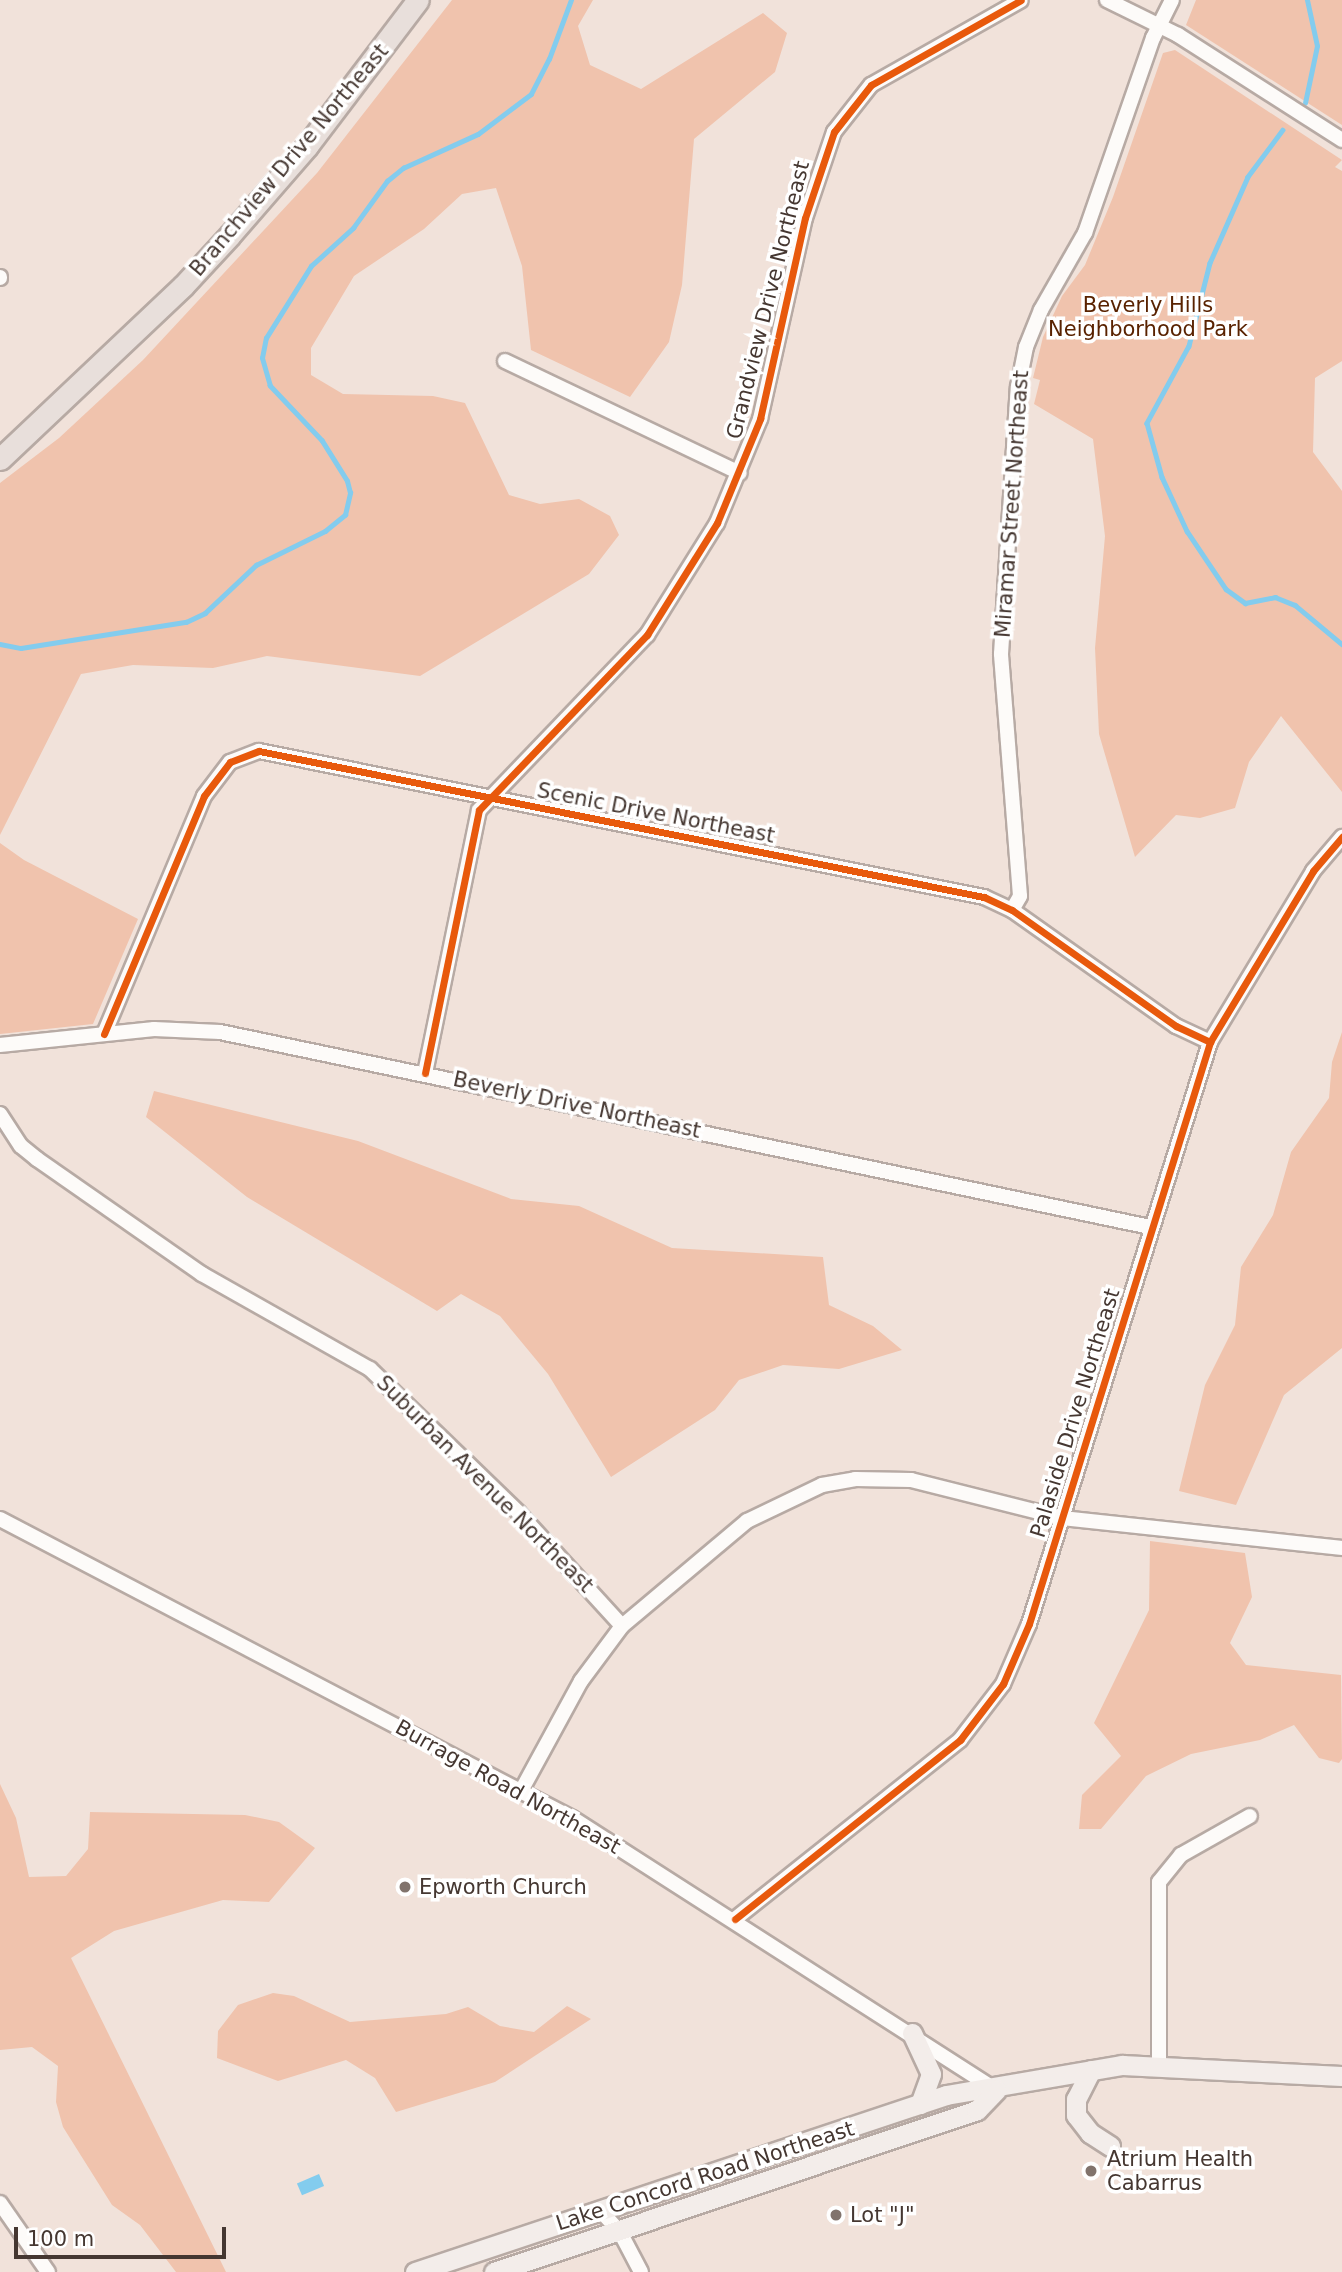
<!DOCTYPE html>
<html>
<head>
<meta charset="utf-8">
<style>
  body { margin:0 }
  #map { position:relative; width:1342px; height:2272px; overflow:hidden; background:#f1e2da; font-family:"DejaVu Sans",sans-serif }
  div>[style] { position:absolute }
  .green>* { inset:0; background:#f0c3ad }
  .water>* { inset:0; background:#83ccee; transform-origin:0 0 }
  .stream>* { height:4.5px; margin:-2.25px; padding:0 2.25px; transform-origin:2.25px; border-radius:2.25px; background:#83ccee }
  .roads { filter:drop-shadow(2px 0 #b7aaa4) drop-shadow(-2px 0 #b7aaa4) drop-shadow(0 2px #b7aaa4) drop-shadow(0 -2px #b7aaa4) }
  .street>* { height:14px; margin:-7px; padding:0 7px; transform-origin:7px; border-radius:7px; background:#fdfbf9 }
  .secondary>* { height:19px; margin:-9.5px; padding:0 9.5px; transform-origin:9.5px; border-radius:9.5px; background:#f3edea }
  .primary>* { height:21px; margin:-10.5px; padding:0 10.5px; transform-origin:10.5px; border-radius:10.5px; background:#e8dfdb }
  .cycleway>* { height:7px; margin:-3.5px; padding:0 3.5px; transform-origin:3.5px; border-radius:3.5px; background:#e8590c }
  .dots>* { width:19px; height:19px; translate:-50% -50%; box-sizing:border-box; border:4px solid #fff; border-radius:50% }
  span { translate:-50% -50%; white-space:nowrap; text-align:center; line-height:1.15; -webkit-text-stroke:7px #fff; paint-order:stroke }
  .street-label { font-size:21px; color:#453731 }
  .park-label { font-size:21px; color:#592200 }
  .poi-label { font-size:21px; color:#453731 }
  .left { translate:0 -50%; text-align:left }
  .scale { position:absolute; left:14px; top:2227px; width:212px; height:32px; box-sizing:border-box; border:4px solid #453731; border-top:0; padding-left:9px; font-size:21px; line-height:24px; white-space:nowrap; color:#453731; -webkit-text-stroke:5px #fff; paint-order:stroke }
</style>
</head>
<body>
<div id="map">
  <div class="green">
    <div style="clip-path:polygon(452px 0,593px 0,578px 26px,590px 65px,641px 89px,763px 13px,787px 33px,775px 72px,694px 139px,682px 285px,669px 342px,630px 397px,531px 350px,522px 266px,496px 188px,462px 194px,424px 229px,354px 276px,311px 348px,311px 375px,343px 394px,433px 396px,465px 403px,509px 495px,540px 504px,579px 499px,610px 516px,619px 535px,589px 574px,420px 676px,267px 656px,213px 668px,133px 665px,81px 674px,0 835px,0 483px,59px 438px,143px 360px,317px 173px)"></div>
    <div style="clip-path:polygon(1196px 0,1342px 0,1342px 125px,1186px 25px)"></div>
    <div style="clip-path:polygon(1175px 50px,1342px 160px,1335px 167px,1342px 171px,1342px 361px,1315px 378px,1313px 452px,1342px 491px,1342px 792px,1281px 716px,1249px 762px,1235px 808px,1200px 818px,1176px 815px,1135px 857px,1099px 734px,1095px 648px,1105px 536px,1093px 439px,1034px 404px,1040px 380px,1033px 378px,1043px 337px,1062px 296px,1085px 265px,1113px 197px,1163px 53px)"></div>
    <div style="clip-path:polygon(0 843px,24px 860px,138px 919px,93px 1024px,0 1034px)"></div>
    <div style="clip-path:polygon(1342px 1032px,1342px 1348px,1284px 1395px,1236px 1505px,1179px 1491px,1205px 1385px,1235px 1325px,1241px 1267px,1273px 1215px,1291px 1152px,1329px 1098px,1332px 1062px)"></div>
    <div style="clip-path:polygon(154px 1091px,358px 1141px,511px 1199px,579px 1206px,672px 1248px,823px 1257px,829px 1305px,873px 1326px,902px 1350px,839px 1369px,783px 1365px,739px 1380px,715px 1410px,611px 1477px,548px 1374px,500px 1316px,461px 1294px,437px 1311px,247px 1197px,146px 1117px)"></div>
    <div style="clip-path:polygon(1150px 1541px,1245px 1553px,1252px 1597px,1230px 1643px,1246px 1665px,1341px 1675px,1342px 1759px,1339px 1763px,1319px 1758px,1294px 1725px,1260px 1740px,1191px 1754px,1146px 1776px,1101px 1829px,1079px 1829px,1082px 1795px,1121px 1756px,1094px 1723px,1149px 1610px)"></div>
    <div style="clip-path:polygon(0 1784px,16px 1818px,29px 1877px,66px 1876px,88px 1849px,90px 1812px,245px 1815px,279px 1822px,315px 1848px,269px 1902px,223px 1900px,114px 1931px,71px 1958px,226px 2272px,176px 2272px,140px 2225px,112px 2205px,63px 2127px,56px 2102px,58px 2066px,32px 2047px,0 2050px)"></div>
    <div style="clip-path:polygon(273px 1993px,294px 1996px,350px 2022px,446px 2014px,468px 2007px,500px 2026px,534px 2032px,567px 2006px,591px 2019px,495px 2082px,396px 2112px,375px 2078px,346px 2060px,278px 2081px,217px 2058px,218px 2031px,238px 2005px)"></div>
  </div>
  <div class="water">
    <div style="left:319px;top:2174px;width:13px;height:24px;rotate:67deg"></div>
  </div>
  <div class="stream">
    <div style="left:1305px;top:103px;width:58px;rotate:-78.1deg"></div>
    <div style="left:1317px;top:46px;width:47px;rotate:-102.3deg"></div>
    <div style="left:1283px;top:130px;width:59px;rotate:126.7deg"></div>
    <div style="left:1248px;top:177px;width:94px;rotate:113.8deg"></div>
    <div style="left:1210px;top:263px;width:86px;rotate:104.2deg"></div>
    <div style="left:1189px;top:346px;width:88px;rotate:118.6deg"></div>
    <div style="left:1147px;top:423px;width:56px;rotate:74.5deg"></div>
    <div style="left:1162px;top:477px;width:60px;rotate:65.2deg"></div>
    <div style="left:1187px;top:531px;width:70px;rotate:56.1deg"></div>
    <div style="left:1226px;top:589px;width:24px;rotate:36deg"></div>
    <div style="left:1245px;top:603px;width:31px;rotate:-11deg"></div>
    <div style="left:1275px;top:597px;width:22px;rotate:22deg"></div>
    <div style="left:1295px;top:605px;width:61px;rotate:39.7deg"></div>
    <div style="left:0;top:644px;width:21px;rotate:11deg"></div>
    <div style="left:21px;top:648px;width:167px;rotate:-9deg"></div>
    <div style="left:186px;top:622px;width:21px;rotate:-25deg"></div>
    <div style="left:205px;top:613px;width:70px;rotate:-43.3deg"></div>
    <div style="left:256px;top:565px;width:77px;rotate:-26.2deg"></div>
    <div style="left:325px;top:531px;width:26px;rotate:-39deg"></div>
    <div style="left:345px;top:515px;width:23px;rotate:-77deg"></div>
    <div style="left:350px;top:493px;width:12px;rotate:-104deg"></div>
    <div style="left:347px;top:481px;width:47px;rotate:-122deg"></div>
    <div style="left:322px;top:441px;width:76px;rotate:-133.4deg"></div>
    <div style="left:270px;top:386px;width:29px;rotate:-106deg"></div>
    <div style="left:262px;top:358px;width:20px;rotate:-79deg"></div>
    <div style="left:266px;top:338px;width:85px;rotate:-58deg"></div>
    <div style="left:311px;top:266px;width:57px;rotate:-42.1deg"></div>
    <div style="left:353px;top:228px;width:58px;rotate:-54.1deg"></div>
    <div style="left:387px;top:181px;width:21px;rotate:-39deg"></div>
    <div style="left:403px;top:168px;width:82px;rotate:-24.4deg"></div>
    <div style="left:478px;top:134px;width:66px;rotate:-37deg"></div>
    <div style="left:531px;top:94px;width:39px;rotate:-63deg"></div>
    <div style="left:549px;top:59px;width:63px;rotate:-69.6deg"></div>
  </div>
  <div class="roads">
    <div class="street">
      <div style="left:1107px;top:0;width:79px;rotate:26.2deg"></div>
      <div style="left:1178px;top:35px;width:195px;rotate:32.6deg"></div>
      <div style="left:0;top:277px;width:1px;rotate:90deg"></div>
      <div style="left:505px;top:361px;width:260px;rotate:25.5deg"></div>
      <div style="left:1012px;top:910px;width:16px;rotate:-60deg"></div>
      <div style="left:1020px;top:896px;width:243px;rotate:-94.5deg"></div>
      <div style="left:1001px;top:654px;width:268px;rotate:-86.4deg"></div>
      <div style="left:1018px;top:387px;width:41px;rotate:-78.7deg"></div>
      <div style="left:1026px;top:347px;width:40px;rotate:-68deg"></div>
      <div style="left:1041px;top:310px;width:89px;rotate:-60.3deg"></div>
      <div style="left:1085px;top:233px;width:207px;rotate:-70.8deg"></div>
      <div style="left:1153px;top:38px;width:42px;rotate:-63.4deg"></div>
      <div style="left:104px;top:1034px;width:258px;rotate:-67.2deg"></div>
      <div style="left:204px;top:796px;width:43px;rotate:-52.6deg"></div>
      <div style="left:230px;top:762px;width:31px;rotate:-21deg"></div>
      <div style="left:259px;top:751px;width:740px;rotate:11.39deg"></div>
      <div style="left:984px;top:897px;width:31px;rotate:25deg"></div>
      <div style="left:1012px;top:910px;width:201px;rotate:35.3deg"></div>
      <div style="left:1176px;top:1026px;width:38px;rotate:25deg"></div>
      <div style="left:0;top:1045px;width:155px;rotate:-5.9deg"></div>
      <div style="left:154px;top:1029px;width:66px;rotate:2.6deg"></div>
      <div style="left:220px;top:1032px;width:950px;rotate:11.84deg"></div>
      <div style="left:425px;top:1073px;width:268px;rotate:-78.4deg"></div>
      <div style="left:479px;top:810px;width:243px;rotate:-46.2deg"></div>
      <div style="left:647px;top:635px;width:132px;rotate:-58deg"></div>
      <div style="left:717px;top:523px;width:113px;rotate:-67.5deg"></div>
      <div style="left:760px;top:419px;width:206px;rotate:-77.4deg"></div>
      <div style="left:805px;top:218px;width:91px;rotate:-71.4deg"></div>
      <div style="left:834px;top:132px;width:60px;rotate:-51.8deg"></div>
      <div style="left:871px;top:85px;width:172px;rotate:-29.5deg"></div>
      <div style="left:0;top:1114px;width:38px;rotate:57deg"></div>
      <div style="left:21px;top:1146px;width:21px;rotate:39deg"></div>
      <div style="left:37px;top:1159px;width:201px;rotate:34.9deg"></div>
      <div style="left:202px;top:1274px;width:193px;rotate:29.5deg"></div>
      <div style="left:370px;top:1369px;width:206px;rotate:44deg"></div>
      <div style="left:518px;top:1512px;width:154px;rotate:47.6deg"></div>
      <div style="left:0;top:1519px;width:645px;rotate:27.6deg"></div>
      <div style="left:572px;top:1818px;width:504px;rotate:32.68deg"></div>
      <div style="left:521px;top:1791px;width:125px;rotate:-61.4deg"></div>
      <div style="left:581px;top:1681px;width:69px;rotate:-53.3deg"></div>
      <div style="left:622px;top:1626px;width:163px;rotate:-40deg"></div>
      <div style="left:747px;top:1521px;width:83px;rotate:-25.6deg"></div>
      <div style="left:822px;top:1485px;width:34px;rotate:-10deg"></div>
      <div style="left:855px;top:1479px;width:56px;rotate:1deg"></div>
      <div style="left:911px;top:1480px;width:156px;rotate:14.1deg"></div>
      <div style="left:1062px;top:1518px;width:282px;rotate:6.1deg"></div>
      <div style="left:735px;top:1919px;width:288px;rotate:-38.5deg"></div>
      <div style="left:960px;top:1740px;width:71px;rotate:-52.5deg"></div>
      <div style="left:1003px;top:1684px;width:65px;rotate:-66.6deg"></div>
      <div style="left:1029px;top:1624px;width:609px;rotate:-72.72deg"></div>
      <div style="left:1210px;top:1042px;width:200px;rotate:-58.9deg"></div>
      <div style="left:1313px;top:871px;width:45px;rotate:-49.5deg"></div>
      <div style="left:1159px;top:2064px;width:182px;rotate:-90deg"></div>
      <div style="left:1159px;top:1882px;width:35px;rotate:-51deg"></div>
      <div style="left:1181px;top:1855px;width:79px;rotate:-29.5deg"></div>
      <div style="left:0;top:2203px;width:84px;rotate:55.2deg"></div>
      <div style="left:600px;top:2210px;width:30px;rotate:48deg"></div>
      <div style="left:620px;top:2232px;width:45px;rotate:62.3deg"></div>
    </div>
    <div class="secondary">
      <div style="left:912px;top:2033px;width:45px;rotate:65.1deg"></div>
      <div style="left:931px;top:2074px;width:32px;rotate:110deg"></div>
      <div style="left:1091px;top:2070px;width:33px;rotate:117deg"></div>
      <div style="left:1076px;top:2099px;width:16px;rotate:90deg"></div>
      <div style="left:1076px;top:2115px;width:23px;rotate:52deg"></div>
      <div style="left:1090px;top:2133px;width:24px;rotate:33deg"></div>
      <div style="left:415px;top:2272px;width:560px;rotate:-18.43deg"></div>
      <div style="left:946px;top:2095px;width:179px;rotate:-9.7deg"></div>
      <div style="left:1122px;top:2065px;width:220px;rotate:2.9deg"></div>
      <div style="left:494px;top:2272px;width:509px;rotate:-18.54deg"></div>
      <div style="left:977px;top:2110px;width:28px;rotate:-46deg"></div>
    </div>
    <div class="primary">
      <div style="left:0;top:459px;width:252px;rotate:-43.4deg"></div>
      <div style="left:183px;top:286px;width:69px;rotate:-47.3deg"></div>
      <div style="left:230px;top:235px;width:118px;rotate:-49.1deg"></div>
      <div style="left:307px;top:146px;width:183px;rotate:-52.8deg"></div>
    </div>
  </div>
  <div class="cycleway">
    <div style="left:104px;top:1034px;width:258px;rotate:-67.2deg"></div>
    <div style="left:204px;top:796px;width:43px;rotate:-52.6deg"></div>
    <div style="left:230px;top:762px;width:31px;rotate:-21deg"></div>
    <div style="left:259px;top:751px;width:740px;rotate:11.39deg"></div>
    <div style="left:984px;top:897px;width:31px;rotate:25deg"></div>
    <div style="left:1012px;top:910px;width:201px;rotate:35.3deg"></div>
    <div style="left:1176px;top:1026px;width:38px;rotate:25deg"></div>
    <div style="left:425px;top:1073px;width:268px;rotate:-78.4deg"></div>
    <div style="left:479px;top:810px;width:243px;rotate:-46.2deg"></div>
    <div style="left:647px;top:635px;width:132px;rotate:-58deg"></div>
    <div style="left:717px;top:523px;width:113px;rotate:-67.5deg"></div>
    <div style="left:760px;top:419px;width:206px;rotate:-77.4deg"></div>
    <div style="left:805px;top:218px;width:91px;rotate:-71.4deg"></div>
    <div style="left:834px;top:132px;width:60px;rotate:-51.8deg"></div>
    <div style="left:871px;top:85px;width:172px;rotate:-29.5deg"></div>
    <div style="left:735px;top:1919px;width:288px;rotate:-38.5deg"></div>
    <div style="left:960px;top:1740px;width:71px;rotate:-52.5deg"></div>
    <div style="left:1003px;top:1684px;width:65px;rotate:-66.6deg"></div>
    <div style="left:1029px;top:1624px;width:609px;rotate:-72.72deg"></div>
    <div style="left:1210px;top:1042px;width:200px;rotate:-58.9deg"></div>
    <div style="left:1313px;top:871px;width:45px;rotate:-49.5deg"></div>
  </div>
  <div class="dots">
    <div style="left:405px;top:1887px;background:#81736c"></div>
    <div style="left:1091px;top:2171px;background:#81736c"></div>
    <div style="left:836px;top:2215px;background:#81736c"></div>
  </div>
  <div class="street-label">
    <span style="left:289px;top:160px;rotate:-50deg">Branchview Drive Northeast</span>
    <span style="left:768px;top:300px;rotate:-76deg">Grandview Drive Northeast</span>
    <span style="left:1012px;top:504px;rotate:-86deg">Miramar Street Northeast</span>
    <span style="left:656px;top:813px;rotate:11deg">Scenic Drive Northeast</span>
    <span style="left:577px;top:1105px;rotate:12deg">Beverly Drive Northeast</span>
    <span style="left:1075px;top:1413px;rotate:-73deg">Palaside Drive Northeast</span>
    <span style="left:485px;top:1484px;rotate:45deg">Suburban Avenue Northeast</span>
    <span style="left:508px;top:1787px;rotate:29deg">Burrage Road Northeast</span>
    <span style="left:705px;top:2176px;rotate:-18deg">Lake Concord Road Northeast</span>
  </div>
  <div class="park-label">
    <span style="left:1148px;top:317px">Beverly Hills<br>Neighborhood Park</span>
  </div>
  <div class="poi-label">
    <span class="left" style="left:419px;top:1887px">Epworth Church</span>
    <span class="left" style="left:1107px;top:2171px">Atrium Health<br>Cabarrus</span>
    <span class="left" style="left:850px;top:2215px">Lot "J"</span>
  </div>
  <div class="scale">100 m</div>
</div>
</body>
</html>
